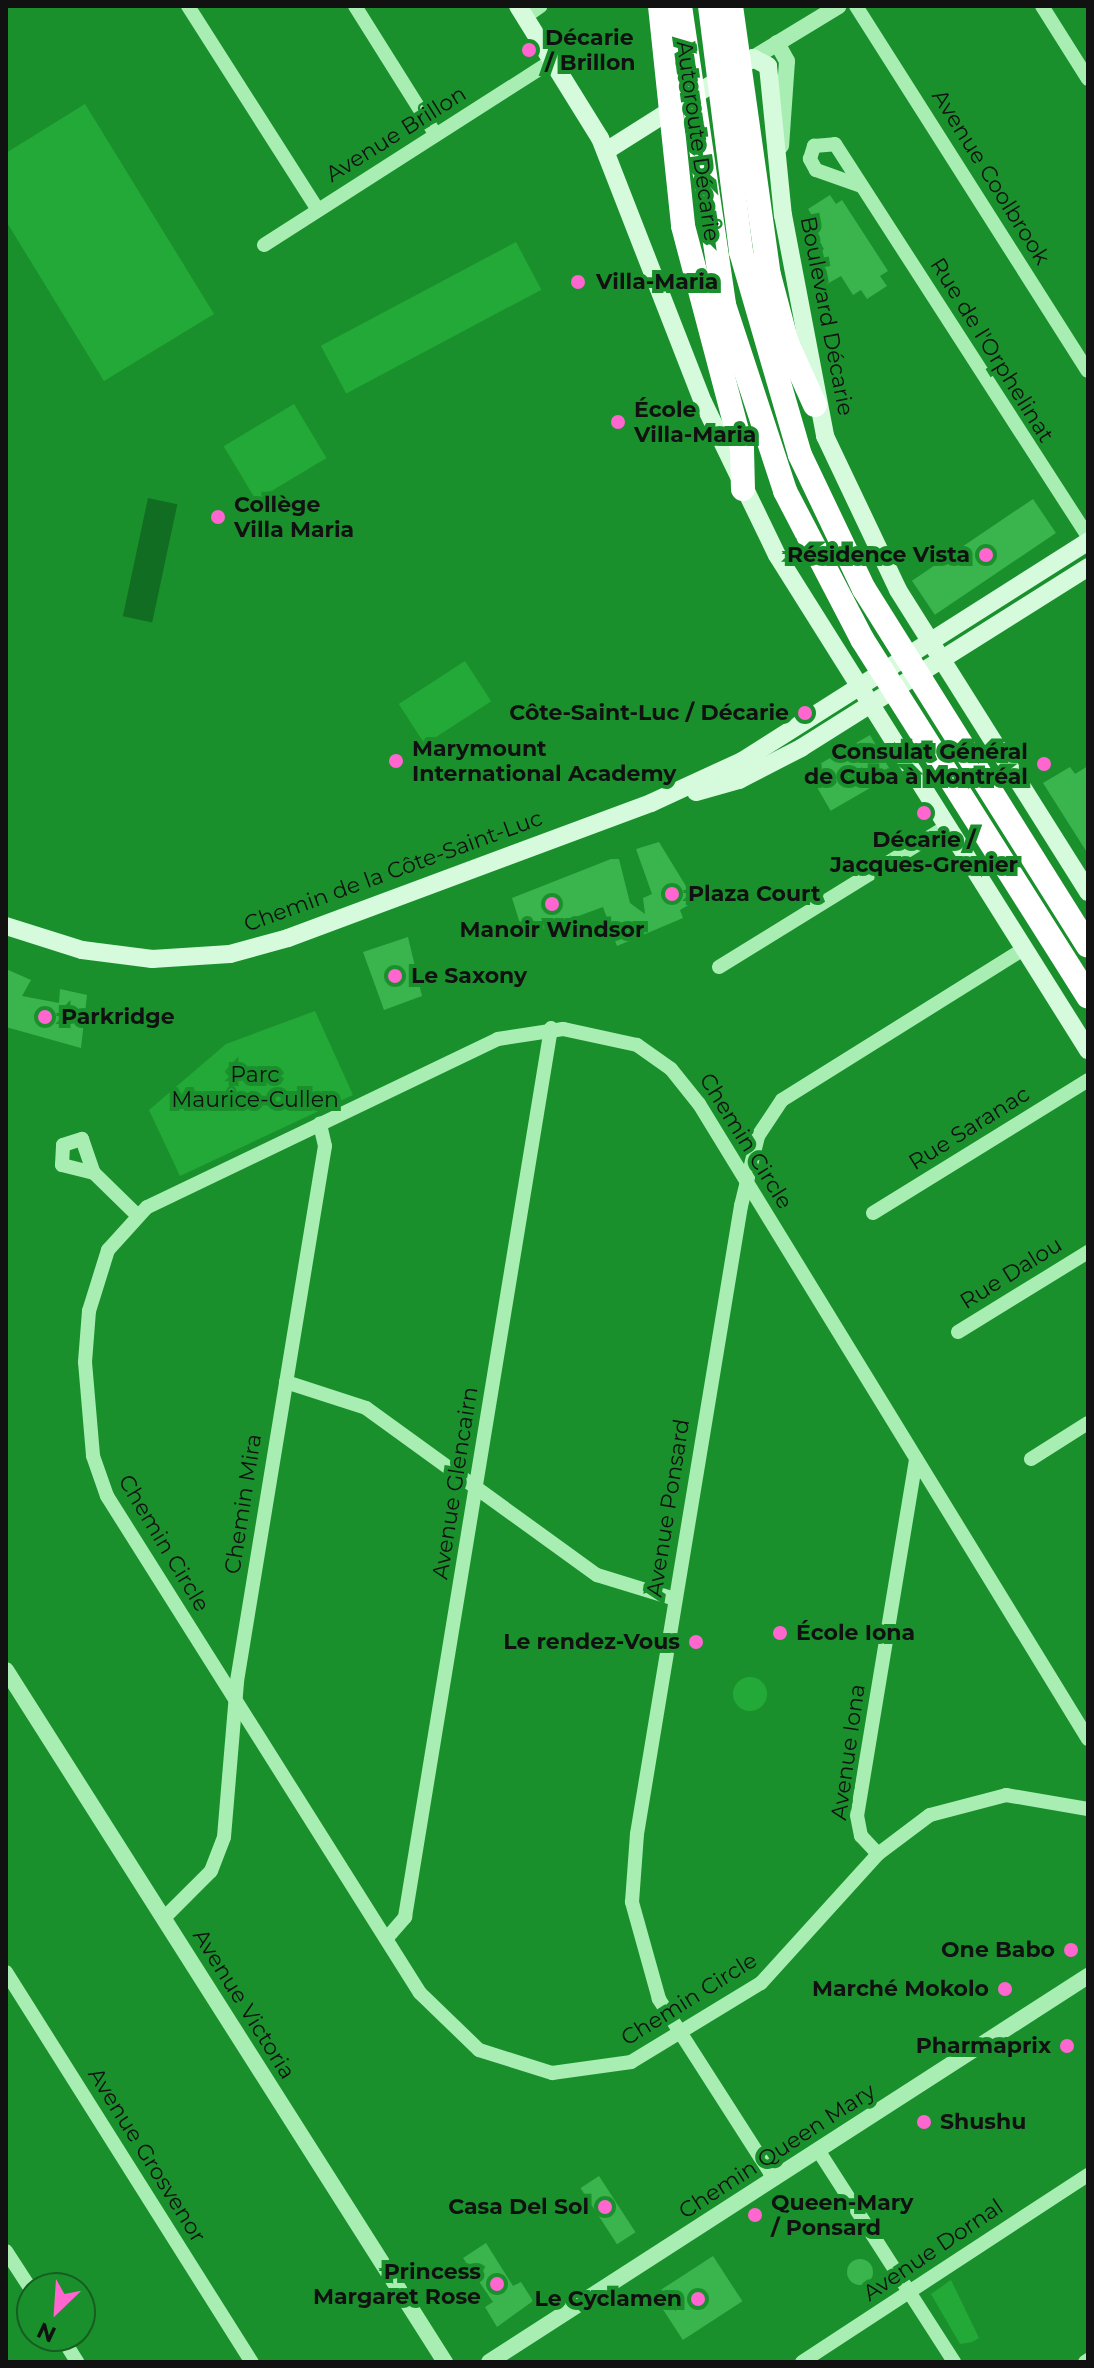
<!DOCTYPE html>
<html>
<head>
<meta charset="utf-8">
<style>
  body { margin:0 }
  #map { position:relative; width:1094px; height:2368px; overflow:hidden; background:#1a902d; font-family:Montserrat,sans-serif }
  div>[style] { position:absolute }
  .green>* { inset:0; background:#23a937; transform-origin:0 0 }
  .round { border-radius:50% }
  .water>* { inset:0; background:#116d21; transform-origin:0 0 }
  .building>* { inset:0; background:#3ab44d; transform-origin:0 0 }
  .minor>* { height:14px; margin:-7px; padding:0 7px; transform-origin:7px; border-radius:7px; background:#a8eeb3 }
  .tertiary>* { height:16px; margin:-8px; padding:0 8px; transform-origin:8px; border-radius:8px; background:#a8eeb3 }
  .secondary>* { height:18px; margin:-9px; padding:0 9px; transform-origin:9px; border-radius:9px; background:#d5fadc }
  .motorway>* { height:24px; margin:-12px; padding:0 12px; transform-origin:12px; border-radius:12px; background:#fff }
  .dots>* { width:22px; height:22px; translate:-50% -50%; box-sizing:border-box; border:4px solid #1a902d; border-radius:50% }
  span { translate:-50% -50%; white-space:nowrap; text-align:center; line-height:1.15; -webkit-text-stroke:8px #1a902d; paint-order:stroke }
  .poi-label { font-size:22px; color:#111; font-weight:700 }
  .left { translate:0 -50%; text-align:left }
  .right { translate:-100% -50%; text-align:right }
  .street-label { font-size:22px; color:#111 }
  .park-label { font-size:22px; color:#111 }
  .frame { position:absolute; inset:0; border:8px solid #111; pointer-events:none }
  .north { position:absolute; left:16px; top:2272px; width:80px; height:80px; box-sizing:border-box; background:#1a902d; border:2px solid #165d22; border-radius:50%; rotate:205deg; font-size:22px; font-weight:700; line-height:32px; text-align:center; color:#111 }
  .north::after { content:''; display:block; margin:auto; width:28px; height:36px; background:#ff66cf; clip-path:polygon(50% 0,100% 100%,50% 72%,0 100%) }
</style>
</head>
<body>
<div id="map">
  <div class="green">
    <div style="clip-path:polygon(85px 104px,214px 314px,104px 381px,6px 221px,6px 153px)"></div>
    <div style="left:516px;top:242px;width:54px;height:221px;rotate:62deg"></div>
    <div style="left:294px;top:404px;width:63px;height:82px;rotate:59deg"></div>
    <div style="left:465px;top:661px;width:48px;height:79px;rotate:57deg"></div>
    <div style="clip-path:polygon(315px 1011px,353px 1095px,180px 1176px,149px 1110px,226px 1044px)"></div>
    <div class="round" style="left:733px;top:1677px;width:34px;height:34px"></div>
    <div style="clip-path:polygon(951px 2280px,979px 2338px,972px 2342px,960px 2344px,931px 2294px)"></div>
  </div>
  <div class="water">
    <div style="left:148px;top:498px;width:30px;height:121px;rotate:12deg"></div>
  </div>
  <div class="building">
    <div style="clip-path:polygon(830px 195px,836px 204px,842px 200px,888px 271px,880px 276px,887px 286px,867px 299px,861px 290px,853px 295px,841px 276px,827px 284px,810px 258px,824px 249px,807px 223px,814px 219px,808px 209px)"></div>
    <div style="left:1033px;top:499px;width:41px;height:146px;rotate:56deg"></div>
    <div style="left:870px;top:735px;width:46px;height:72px;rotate:60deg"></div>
    <div style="clip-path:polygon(1088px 766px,1088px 854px,1043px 783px,1070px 767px,1075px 774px)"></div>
    <div style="clip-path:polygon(659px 842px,695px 901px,680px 910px,683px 918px,617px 946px,603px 907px,524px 936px,512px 898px,611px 859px,619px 859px,630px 903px,645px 914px,643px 898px,652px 894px,636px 849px)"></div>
    <div style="clip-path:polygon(408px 937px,422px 996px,384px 1010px,363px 952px)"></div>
    <div style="clip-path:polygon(6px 969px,31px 980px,22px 996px,59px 1003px,60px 989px,87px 995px,81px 1048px,6px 1027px)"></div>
    <div style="left:599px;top:2176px;width:67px;height:22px;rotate:57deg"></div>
    <div style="clip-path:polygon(486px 2243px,513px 2286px,521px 2282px,533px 2301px,497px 2327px,485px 2307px,493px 2302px,463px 2258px)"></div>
    <div style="left:713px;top:2256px;width:54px;height:71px;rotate:57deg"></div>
    <div class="round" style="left:847px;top:2259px;width:26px;height:26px"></div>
  </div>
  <div class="minor">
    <div style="left:188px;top:6px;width:242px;rotate:57.5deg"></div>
    <div style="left:355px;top:6px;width:152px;rotate:57.9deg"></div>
    <div style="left:856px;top:6px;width:432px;rotate:57.6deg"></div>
    <div style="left:1042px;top:6px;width:86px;rotate:57.8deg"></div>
    <div style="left:525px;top:17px;width:19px;rotate:-35deg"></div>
    <div style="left:861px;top:186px;width:48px;rotate:-160.4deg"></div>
    <div style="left:816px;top:170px;width:13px;rotate:-119deg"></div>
    <div style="left:810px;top:159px;width:14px;rotate:-73deg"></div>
    <div style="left:814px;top:146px;width:21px;rotate:-5deg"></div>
    <div style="left:835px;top:144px;width:467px;rotate:57.2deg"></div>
    <div style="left:264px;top:245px;width:342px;rotate:-32.6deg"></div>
    <div style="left:719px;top:967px;width:268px;rotate:-31.7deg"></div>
    <div style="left:94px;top:1173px;width:33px;rotate:-166deg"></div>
    <div style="left:62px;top:1165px;width:20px;rotate:-87deg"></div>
    <div style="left:63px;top:1145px;width:20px;rotate:-18deg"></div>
    <div style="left:82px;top:1139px;width:36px;rotate:71deg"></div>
    <div style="left:94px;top:1173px;width:59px;rotate:44.3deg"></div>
    <div style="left:873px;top:1213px;width:253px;rotate:-31.7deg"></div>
    <div style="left:958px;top:1332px;width:153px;rotate:-31.6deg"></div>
    <div style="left:286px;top:1382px;width:84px;rotate:18deg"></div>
    <div style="left:366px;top:1408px;width:285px;rotate:35.9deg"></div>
    <div style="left:597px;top:1575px;width:82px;rotate:17.1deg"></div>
    <div style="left:1031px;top:1459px;width:67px;rotate:-32.3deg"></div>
    <div style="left:1088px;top:1739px;width:745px;rotate:-121.49deg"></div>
    <div style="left:699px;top:1104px;width:45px;rotate:-128.7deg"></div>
    <div style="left:671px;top:1069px;width:42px;rotate:-144.8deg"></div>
    <div style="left:637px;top:1045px;width:76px;rotate:-167.8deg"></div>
    <div style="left:563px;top:1029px;width:66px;rotate:171.3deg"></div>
    <div style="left:498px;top:1039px;width:389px;rotate:154.4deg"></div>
    <div style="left:147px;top:1207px;width:58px;rotate:132.2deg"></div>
    <div style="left:108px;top:1250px;width:64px;rotate:107.3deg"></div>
    <div style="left:89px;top:1311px;width:51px;rotate:94.5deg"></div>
    <div style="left:85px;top:1362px;width:94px;rotate:85.1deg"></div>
    <div style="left:93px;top:1456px;width:42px;rotate:70.7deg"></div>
    <div style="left:107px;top:1496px;width:587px;rotate:57.8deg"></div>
    <div style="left:420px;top:1993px;width:82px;rotate:44deg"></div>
    <div style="left:479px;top:2050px;width:77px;rotate:17.5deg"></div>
    <div style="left:552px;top:2073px;width:80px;rotate:-7.9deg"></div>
    <div style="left:631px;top:2062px;width:152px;rotate:-31.3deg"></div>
    <div style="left:761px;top:1983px;width:174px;rotate:-47.8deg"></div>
    <div style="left:878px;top:1854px;width:65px;rotate:-36.9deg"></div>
    <div style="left:930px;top:1815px;width:79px;rotate:-14.7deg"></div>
    <div style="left:1006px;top:1795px;width:83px;rotate:9.7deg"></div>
    <div style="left:878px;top:1854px;width:25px;rotate:-133deg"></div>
    <div style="left:861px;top:1836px;width:20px;rotate:-101deg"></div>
    <div style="left:857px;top:1816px;width:362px;rotate:-80.6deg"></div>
    <div style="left:164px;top:1918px;width:66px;rotate:-45deg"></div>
    <div style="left:211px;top:1871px;width:36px;rotate:-69deg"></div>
    <div style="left:224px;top:1837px;width:157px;rotate:-85.2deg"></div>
    <div style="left:237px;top:1681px;width:542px;rotate:-80.66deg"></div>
    <div style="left:325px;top:1146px;width:23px;rotate:-103deg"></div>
    <div style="left:387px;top:1938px;width:28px;rotate:-49deg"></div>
    <div style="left:405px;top:1917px;width:901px;rotate:-80.67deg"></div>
    <div style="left:6px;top:1972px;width:461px;rotate:57.8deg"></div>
    <div style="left:818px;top:2150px;width:252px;rotate:57.3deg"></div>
    <div style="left:774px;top:2179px;width:214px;rotate:-122.6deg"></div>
    <div style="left:659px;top:1999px;width:101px;rotate:-105.6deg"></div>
    <div style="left:632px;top:1902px;width:68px;rotate:-85.8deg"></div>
    <div style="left:637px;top:1834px;width:637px;rotate:-80.6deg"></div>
    <div style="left:741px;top:1206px;width:72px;rotate:-76.3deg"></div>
    <div style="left:758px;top:1136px;width:43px;rotate:-56.3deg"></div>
    <div style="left:782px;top:1100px;width:285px;rotate:-32deg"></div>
    <div style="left:6px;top:2251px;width:48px;rotate:57deg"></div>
    <div style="left:61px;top:2336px;width:31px;rotate:58deg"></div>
    <div style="left:802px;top:2362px;width:342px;rotate:-33.2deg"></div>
    <div style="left:1085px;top:2362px;width:4px;rotate:-34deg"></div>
  </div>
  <div class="tertiary">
    <div style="left:777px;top:43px;width:21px;rotate:61deg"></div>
    <div style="left:787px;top:61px;width:85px;rotate:94deg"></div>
    <div style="left:753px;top:58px;width:100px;rotate:-31.2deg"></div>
    <div style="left:6px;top:1670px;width:820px;rotate:57.61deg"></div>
    <div style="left:489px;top:2362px;width:713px;rotate:-32.8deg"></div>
  </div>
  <div class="secondary">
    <div style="left:518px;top:6px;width:155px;rotate:58.2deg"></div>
    <div style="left:600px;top:138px;width:283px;rotate:68.7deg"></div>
    <div style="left:703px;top:402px;width:170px;rotate:64.2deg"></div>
    <div style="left:777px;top:555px;width:585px;rotate:57.86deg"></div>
    <div style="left:606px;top:151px;width:174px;rotate:-32.3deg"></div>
    <div style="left:753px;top:58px;width:17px;rotate:28deg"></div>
    <div style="left:768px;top:66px;width:150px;rotate:84.3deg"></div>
    <div style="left:783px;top:215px;width:225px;rotate:79.2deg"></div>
    <div style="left:825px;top:436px;width:170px;rotate:64.6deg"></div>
    <div style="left:898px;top:590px;width:357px;rotate:57.8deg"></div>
    <div style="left:696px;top:792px;width:45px;rotate:-15.6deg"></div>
    <div style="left:739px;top:780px;width:70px;rotate:-27.3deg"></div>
    <div style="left:801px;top:748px;width:339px;rotate:-32.2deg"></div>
    <div style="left:6px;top:926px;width:80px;rotate:17.5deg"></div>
    <div style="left:82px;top:950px;width:71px;rotate:7.3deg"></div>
    <div style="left:152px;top:959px;width:78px;rotate:-3.7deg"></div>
    <div style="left:230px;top:954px;width:60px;rotate:-15.4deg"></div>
    <div style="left:288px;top:938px;width:387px;rotate:-20.4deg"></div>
    <div style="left:651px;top:803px;width:100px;rotate:-24.8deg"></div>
    <div style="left:742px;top:761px;width:410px;rotate:-32.4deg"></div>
  </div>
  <div class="motorway">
    <div style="left:660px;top:6px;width:221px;rotate:84deg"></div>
    <div style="left:683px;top:226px;width:231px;rotate:75.2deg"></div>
    <div style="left:742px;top:449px;width:40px;rotate:88.6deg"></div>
    <div style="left:680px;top:6px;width:302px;rotate:81.6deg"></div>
    <div style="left:724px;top:305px;width:196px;rotate:71.8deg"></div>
    <div style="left:785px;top:491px;width:167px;rotate:62.5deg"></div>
    <div style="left:862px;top:639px;width:423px;rotate:57.7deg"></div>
    <div style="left:710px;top:6px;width:248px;rotate:82.8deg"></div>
    <div style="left:741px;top:252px;width:211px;rotate:73.8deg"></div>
    <div style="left:800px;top:455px;width:148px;rotate:64.5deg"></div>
    <div style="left:864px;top:589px;width:421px;rotate:57.9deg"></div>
    <div style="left:731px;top:6px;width:272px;rotate:82deg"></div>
    <div style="left:769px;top:275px;width:70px;rotate:75.2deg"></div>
    <div style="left:787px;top:343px;width:68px;rotate:65.7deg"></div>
  </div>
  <div class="dots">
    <div style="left:529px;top:50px;background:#ff66cf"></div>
    <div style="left:578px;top:282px;background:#ff66cf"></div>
    <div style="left:618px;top:422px;background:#ff66cf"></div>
    <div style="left:218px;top:517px;background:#ff66cf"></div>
    <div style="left:986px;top:555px;background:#ff66cf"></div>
    <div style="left:805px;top:713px;background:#ff66cf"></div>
    <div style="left:396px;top:761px;background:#ff66cf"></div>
    <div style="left:1044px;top:764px;background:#ff66cf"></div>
    <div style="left:924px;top:813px;background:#ff66cf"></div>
    <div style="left:672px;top:894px;background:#ff66cf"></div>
    <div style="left:552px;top:904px;background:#ff66cf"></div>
    <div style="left:395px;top:976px;background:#ff66cf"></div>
    <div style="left:45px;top:1017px;background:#ff66cf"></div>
    <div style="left:780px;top:1633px;background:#ff66cf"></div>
    <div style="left:696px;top:1642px;background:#ff66cf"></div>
    <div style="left:1071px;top:1950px;background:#ff66cf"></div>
    <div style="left:1005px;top:1989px;background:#ff66cf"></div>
    <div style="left:1067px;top:2046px;background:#ff66cf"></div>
    <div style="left:924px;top:2122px;background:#ff66cf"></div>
    <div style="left:605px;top:2207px;background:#ff66cf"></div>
    <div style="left:755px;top:2215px;background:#ff66cf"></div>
    <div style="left:497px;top:2284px;background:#ff66cf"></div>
    <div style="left:698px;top:2299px;background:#ff66cf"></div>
  </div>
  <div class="poi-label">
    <span class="left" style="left:545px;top:50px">Décarie<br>/ Brillon</span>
    <span class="left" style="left:596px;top:282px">Villa-Maria</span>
    <span class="left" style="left:634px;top:422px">École<br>Villa-Maria</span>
    <span class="left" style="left:234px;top:517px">Collège<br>Villa Maria</span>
    <span class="right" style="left:970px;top:555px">Résidence Vista</span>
    <span class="right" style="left:789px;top:713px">Côte-Saint-Luc / Décarie</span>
    <span class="left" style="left:412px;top:761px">Marymount<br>International Academy</span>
    <span class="right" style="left:1028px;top:764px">Consulat Général<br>de Cuba à Montréal</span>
    <span style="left:924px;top:852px">Décarie /<br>Jacques-Grenier</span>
    <span class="left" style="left:688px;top:894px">Plaza Court</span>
    <span style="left:552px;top:930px">Manoir Windsor</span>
    <span class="left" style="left:411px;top:976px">Le Saxony</span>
    <span class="left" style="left:61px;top:1017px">Parkridge</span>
    <span class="left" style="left:796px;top:1633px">École Iona</span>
    <span class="right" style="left:680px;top:1642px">Le rendez-Vous</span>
    <span class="right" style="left:1055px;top:1950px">One Babo</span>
    <span class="right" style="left:989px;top:1989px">Marché Mokolo</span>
    <span class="right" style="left:1051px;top:2046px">Pharmaprix</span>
    <span class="left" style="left:940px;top:2122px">Shushu</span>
    <span class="left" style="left:771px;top:2215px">Queen-Mary<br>/ Ponsard</span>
    <span class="right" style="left:589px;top:2207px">Casa Del Sol</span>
    <span class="right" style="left:481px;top:2284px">Princess<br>Margaret Rose</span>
    <span class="right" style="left:682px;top:2299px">Le Cyclamen</span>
  </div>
  <div class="street-label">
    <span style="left:396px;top:134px;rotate:-32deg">Avenue Brillon</span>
    <span style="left:698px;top:141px;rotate:82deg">Autoroute Décarie</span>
    <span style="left:991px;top:177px;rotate:58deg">Avenue Coolbrook</span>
    <span style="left:827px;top:316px;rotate:79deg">Boulevard Décarie</span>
    <span style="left:992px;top:350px;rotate:58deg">Rue de l'Orphelinat</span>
    <span style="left:393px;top:871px;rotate:-20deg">Chemin de la Côte-Saint-Luc</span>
    <span style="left:969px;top:1128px;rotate:-32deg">Rue Saranac</span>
    <span style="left:746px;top:1141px;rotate:58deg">Chemin Circle</span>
    <span style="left:1011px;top:1273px;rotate:-32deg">Rue Dalou</span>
    <span style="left:455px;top:1483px;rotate:-81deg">Avenue Glencairn</span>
    <span style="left:243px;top:1504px;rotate:-81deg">Chemin Mira</span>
    <span style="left:668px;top:1508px;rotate:-81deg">Avenue Ponsard</span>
    <span style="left:164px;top:1543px;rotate:59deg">Chemin Circle</span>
    <span style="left:848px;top:1752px;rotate:-82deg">Avenue Iona</span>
    <span style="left:689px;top:1999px;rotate:-32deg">Chemin Circle</span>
    <span style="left:244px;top:2004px;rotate:58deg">Avenue Victoria</span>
    <span style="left:777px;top:2151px;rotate:-33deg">Chemin Queen Mary</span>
    <span style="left:147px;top:2155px;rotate:58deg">Avenue Grosvenor</span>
    <span style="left:933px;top:2250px;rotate:-34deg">Avenue Dornal</span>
  </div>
  <div class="park-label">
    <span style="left:255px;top:1087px">Parc<br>Maurice-Cullen</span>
  </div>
  <div class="frame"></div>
  <div class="north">N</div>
</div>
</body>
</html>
